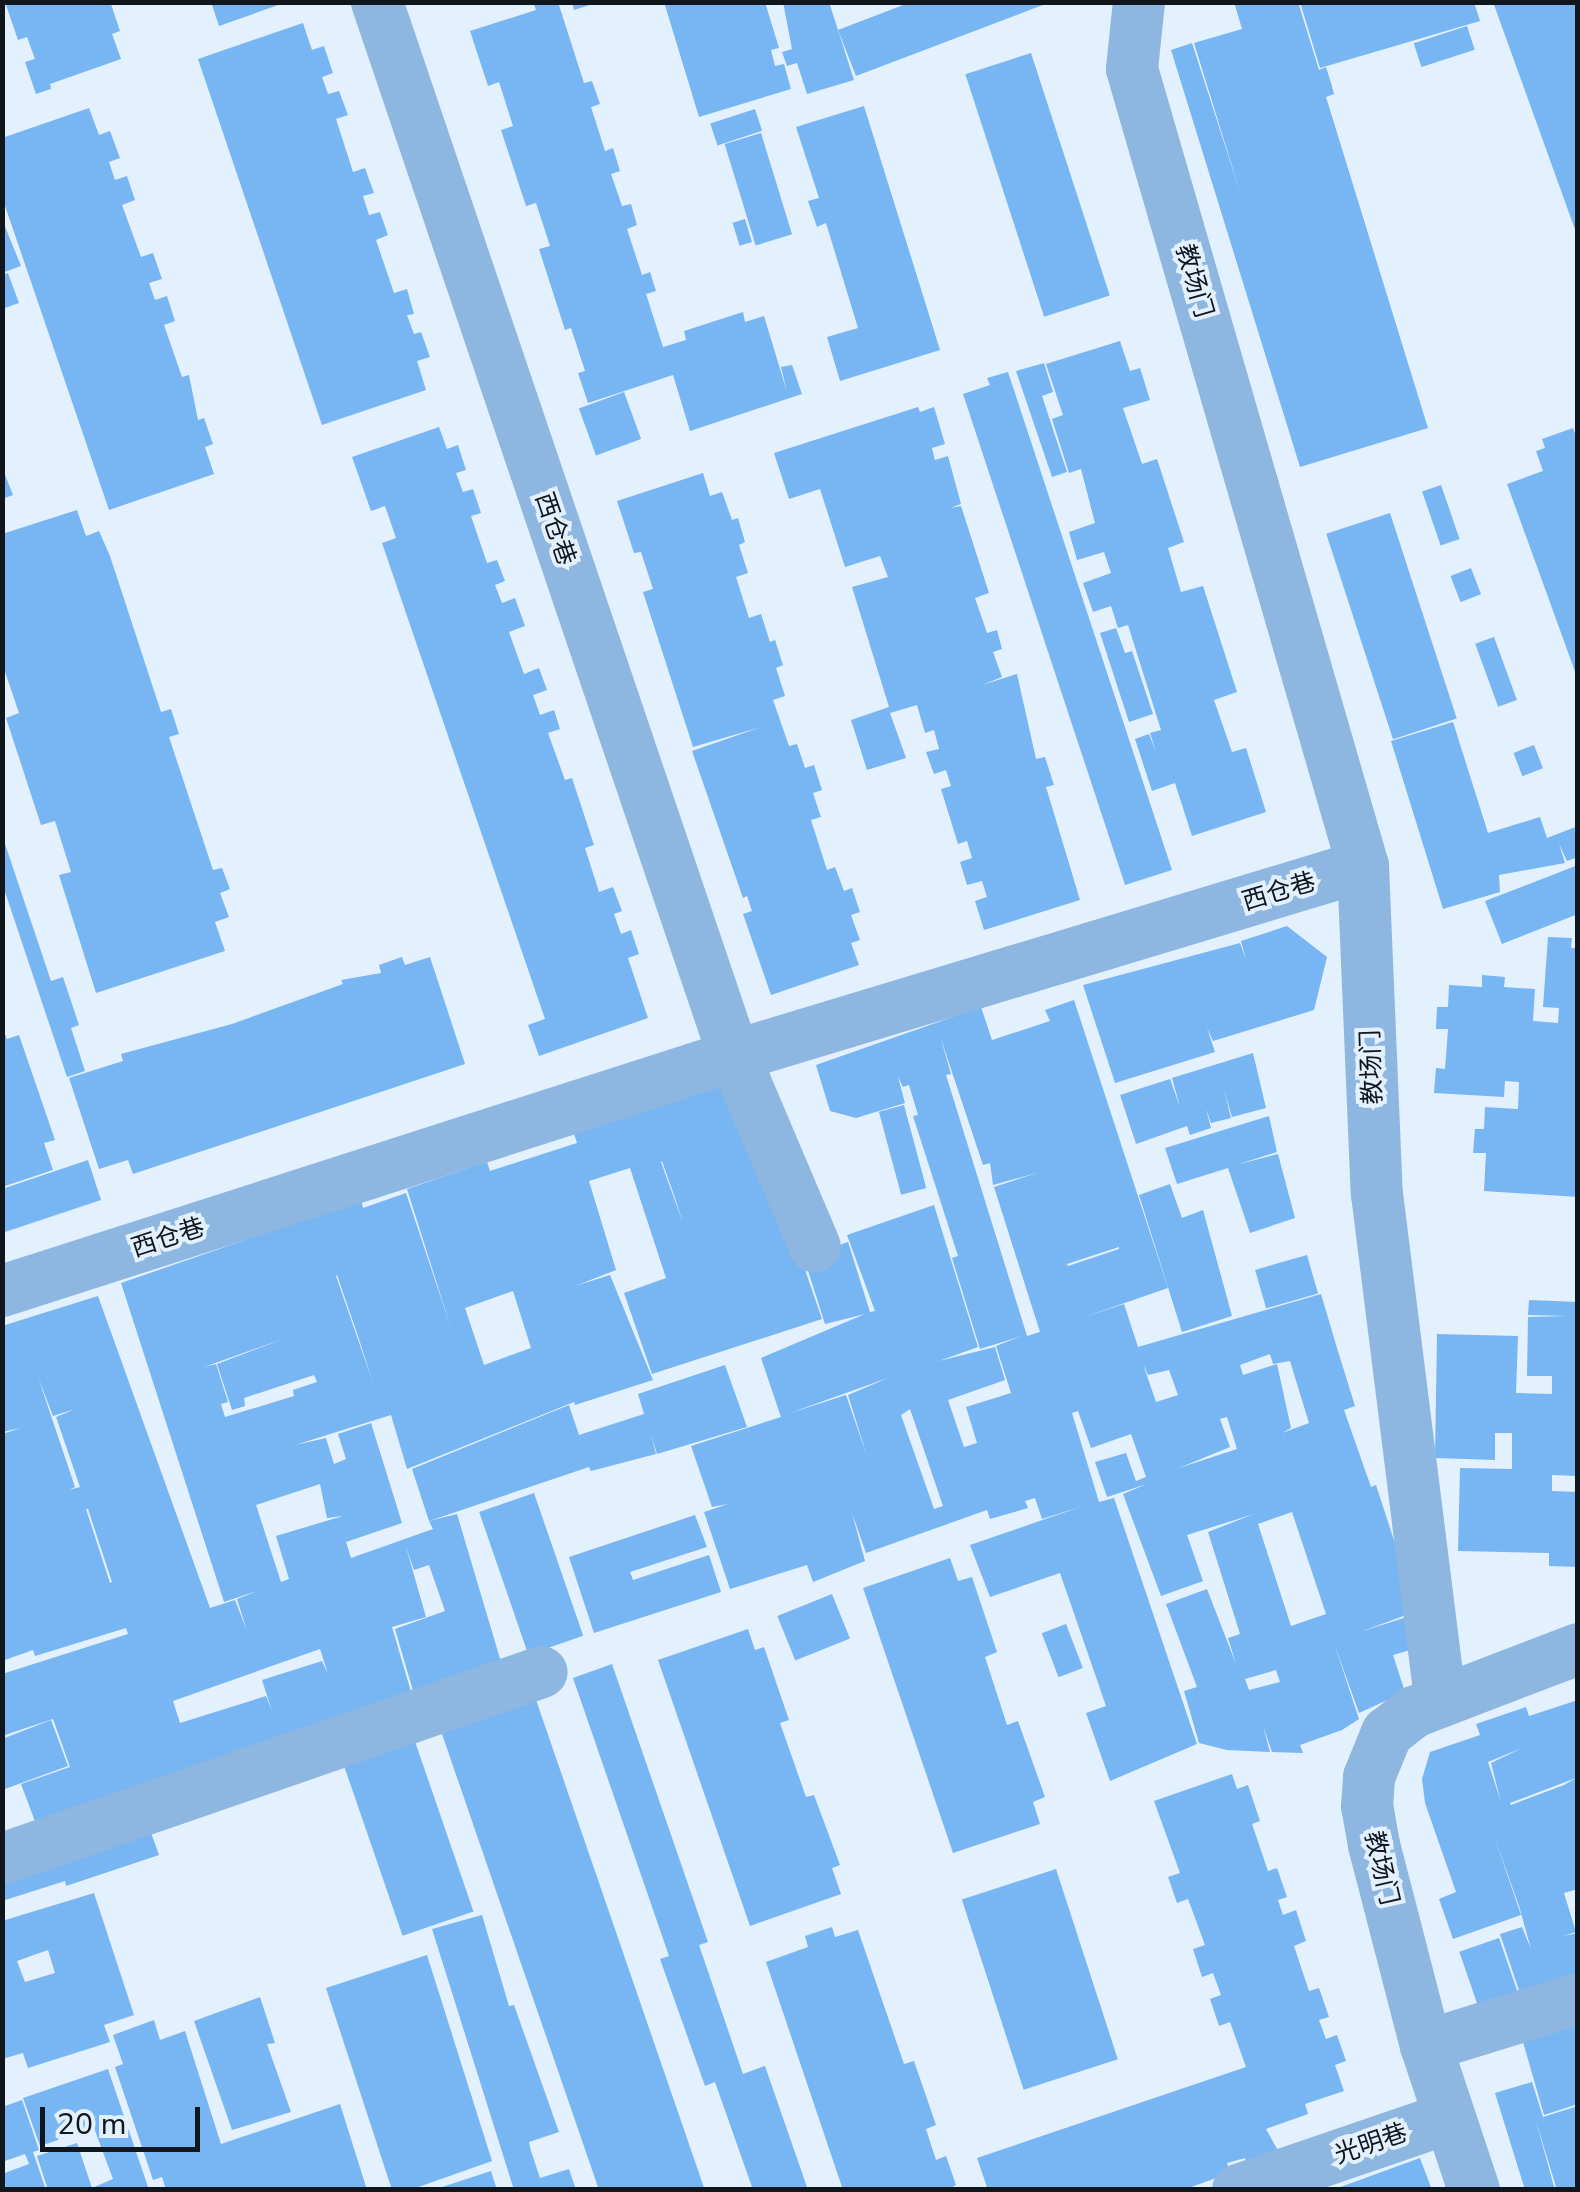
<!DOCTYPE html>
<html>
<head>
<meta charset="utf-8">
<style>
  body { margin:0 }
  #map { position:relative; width:1580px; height:2192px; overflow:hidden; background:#e3f0fe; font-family:"Nunito Sans","Noto Sans SC",sans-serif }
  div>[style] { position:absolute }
  .building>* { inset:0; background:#78b5f3; transform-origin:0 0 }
  .minor>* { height:52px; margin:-26px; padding:0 26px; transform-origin:26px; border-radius:26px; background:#8db6e1 }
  span { translate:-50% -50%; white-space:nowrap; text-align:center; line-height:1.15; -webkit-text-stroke:8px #e3f0fe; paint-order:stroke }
  .street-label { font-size:25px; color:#10161c }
  .frame { position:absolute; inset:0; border:5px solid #10161c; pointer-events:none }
  .scale { position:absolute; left:40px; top:2107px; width:160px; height:45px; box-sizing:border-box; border:5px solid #10161c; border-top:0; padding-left:12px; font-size:30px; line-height:35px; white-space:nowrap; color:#10161c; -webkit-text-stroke:8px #e3f0fe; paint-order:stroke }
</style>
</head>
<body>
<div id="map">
  <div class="building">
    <div style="clip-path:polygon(5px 2px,111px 4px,120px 31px,112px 34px,121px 59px,50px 84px,51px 89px,36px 94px,25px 62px,35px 59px,27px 37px,18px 40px)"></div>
    <div style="clip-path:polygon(211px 2px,284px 2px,284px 3px,219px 26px)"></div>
    <div style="clip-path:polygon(533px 2px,558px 2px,584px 83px,592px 81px,600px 104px,591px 107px,605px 151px,613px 148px,620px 171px,611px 174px,622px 206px,631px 204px,637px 225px,627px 229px,642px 275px,650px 272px,656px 291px,646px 294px,663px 347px,686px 340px,684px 331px,743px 312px,745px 322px,764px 316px,787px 392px,781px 367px,792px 365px,802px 394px,690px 431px,673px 375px,588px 403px,578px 373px,585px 371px,571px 328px,565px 330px,539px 249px,550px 246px,536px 203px,526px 206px,501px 130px,513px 126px,499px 82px,488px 86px,470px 31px,536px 10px)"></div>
    <div style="clip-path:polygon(572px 2px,596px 2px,596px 3px,574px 10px)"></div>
    <div style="clip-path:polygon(664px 2px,765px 2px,779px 48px,771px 50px,775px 66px,784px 64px,791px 89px,699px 117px)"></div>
    <div style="clip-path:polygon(783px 2px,829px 2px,854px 80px,807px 94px,797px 63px,787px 66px,782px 52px,792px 49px)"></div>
    <div style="clip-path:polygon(911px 2px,1048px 2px,1048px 3px,856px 76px,838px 30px)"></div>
    <div style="clip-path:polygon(1234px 2px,1298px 2px,1319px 70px,1326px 67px,1331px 83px,1334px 94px,1326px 97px,1428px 428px,1300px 467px,1171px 50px,1192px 43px,1241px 195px,1194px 43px,1242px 29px)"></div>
    <div style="clip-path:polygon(1300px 2px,1474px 2px,1480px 21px,1320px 68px)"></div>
    <div style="clip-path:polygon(1493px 2px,1578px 2px,1578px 235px,1577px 235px)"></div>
    <div style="clip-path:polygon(303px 23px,312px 50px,324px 46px,333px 73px,322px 77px,328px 94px,339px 91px,348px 115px,336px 119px,353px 172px,365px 168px,374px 193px,363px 196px,369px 215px,380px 212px,388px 235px,376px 240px,394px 293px,407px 289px,414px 314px,407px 315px,414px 334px,421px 332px,430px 357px,417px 361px,426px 390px,322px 425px,198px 59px)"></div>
    <div style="left:1467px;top:26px;width:25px;height:56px;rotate:72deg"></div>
    <div style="left:1031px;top:53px;width:255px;height:69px;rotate:72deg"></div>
    <div style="clip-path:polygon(864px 106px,940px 350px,840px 381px,827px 337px,858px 328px,826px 223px,817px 227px,808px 201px,819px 198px,796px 127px)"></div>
    <div style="clip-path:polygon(89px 108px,99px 135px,110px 131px,120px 158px,109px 162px,115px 180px,127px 176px,135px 200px,122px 205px,141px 257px,153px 253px,162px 279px,149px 283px,155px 300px,167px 296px,175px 321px,164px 325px,182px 377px,189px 375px,198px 420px,204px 418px,213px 444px,205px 447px,214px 474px,109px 510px,2px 197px,2px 138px)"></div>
    <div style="left:755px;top:109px;width:23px;height:47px;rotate:72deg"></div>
    <div style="left:761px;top:133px;width:106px;height:38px;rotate:73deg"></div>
    <div style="clip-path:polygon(2px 219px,21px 266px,2px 273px)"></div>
    <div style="left:745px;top:219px;width:24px;height:13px;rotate:73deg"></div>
    <div style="clip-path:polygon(8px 273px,19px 303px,2px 309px,2px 275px)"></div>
    <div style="clip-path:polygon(1120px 341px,1130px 371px,1140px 368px,1150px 400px,1123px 408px,1142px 464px,1157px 459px,1184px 542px,1168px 548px,1181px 592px,1203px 586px,1237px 692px,1214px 700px,1232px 752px,1246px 748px,1266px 812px,1192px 836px,1175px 783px,1152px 791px,1135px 739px,1149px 734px,1156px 752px,1150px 733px,1161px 730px,1128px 625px,1118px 628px,1111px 606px,1093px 612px,1083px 583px,1111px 573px,1104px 552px,1077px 560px,1069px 532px,1095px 523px,1081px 469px,1069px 473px,1052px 419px,1063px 415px,1046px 364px)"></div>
    <div style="clip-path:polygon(1044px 363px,1053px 392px,1042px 396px,1067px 472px,1052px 477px,1016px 371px)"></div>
    <div style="clip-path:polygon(1008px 372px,1172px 870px,1125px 885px,963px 394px,990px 385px,987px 378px)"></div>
    <div style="left:624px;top:392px;width:50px;height:48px;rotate:70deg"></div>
    <div style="clip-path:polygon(918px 407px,920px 412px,934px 407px,945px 444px,932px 448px,935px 460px,948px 456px,961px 504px,950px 508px,961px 506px,989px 593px,975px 598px,987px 633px,997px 630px,1002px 649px,993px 652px,1002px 677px,982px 685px,1017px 674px,1036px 759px,1045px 757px,1054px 785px,1046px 787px,1080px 900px,984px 930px,975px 901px,987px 897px,982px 881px,967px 885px,960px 862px,972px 858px,967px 841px,958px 844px,941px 789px,951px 786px,946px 770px,934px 774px,926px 752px,939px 749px,934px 730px,925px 733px,917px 705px,890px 713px,906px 758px,867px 770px,851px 720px,889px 707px,852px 587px,888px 577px,880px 556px,845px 567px,820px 489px,789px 499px,774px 453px)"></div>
    <div style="clip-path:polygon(439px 427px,447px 449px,458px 445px,466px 470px,456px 473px,463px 492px,473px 489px,481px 513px,471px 516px,487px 563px,497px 560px,505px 581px,495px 585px,502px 603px,515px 598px,525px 626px,509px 632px,524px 674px,539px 668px,547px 690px,533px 695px,540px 715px,554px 710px,560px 729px,548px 733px,565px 780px,572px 778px,594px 845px,585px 848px,599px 892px,613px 887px,622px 911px,614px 914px,621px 934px,631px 930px,639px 954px,628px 958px,648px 1018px,539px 1056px,528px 1025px,545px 1019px,382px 543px,396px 538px,385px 506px,371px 511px,352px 457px)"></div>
    <div style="clip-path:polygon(1573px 428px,1578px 442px,1577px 677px,1507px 484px,1543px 471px,1536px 451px,1545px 448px,1542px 439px)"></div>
    <div style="clip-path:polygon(2px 467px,13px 495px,2px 499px)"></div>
    <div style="clip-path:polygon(703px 473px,710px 496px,722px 492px,732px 520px,738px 518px,745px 542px,739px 545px,748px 573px,736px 577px,749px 618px,761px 614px,770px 642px,775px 640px,783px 665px,776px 668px,785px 696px,773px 700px,789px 746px,797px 744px,805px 768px,814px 765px,822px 790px,813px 793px,821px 817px,811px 820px,827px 870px,835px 867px,844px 891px,852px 888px,860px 912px,851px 915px,860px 940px,851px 943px,859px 965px,771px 995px,743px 914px,752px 911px,747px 896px,743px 898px,692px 751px,761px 727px,693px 747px,643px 592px,653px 589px,641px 552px,634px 553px,617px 501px)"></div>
    <div style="left:1441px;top:485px;width:57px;height:20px;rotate:71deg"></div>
    <div style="clip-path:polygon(77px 510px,86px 536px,99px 531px,110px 556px,161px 712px,171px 709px,179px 734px,169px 737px,213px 870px,222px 868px,230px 889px,220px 893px,229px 917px,215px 922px,225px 951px,96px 993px,59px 875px,71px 872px,55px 821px,41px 825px,6px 718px,19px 713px,2px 663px,2px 534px)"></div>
    <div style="left:1390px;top:513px;width:216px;height:67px;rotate:72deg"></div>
    <div style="left:1471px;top:568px;width:28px;height:22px;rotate:69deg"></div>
    <div style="clip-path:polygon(1116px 628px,1125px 653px,1132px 651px,1153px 714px,1129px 722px,1100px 633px)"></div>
    <div style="left:1494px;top:637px;width:67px;height:20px;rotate:70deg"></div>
    <div style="clip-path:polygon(1453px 722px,1488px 833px,1540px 817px,1547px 838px,1578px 826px,1578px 857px,1567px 861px,1559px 844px,1565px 863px,1499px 875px,1500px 892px,1443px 909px,1391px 741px)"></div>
    <div style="left:1534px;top:745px;width:25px;height:22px;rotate:69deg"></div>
    <div style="clip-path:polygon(2px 835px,51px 981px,63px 977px,79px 1025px,71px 1028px,85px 1071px,67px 1077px,2px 883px)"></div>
    <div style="clip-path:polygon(1578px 865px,1578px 914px,1502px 944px,1485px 901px)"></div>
    <div style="clip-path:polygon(1287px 926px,1327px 957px,1314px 1010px,1213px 1041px,1207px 1028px,1215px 1052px,1115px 1083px,1083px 985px,1240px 943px,1246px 960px,1241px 941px)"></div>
    <div style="clip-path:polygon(1548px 937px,1572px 938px,1571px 948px,1578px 948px,1578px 1197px,1484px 1191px,1486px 1153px,1473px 1153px,1475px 1129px,1484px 1129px,1485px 1107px,1518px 1109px,1519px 1082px,1505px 1081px,1504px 1097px,1434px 1093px,1436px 1068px,1445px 1069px,1448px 1029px,1436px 1029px,1437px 1007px,1448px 1007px,1449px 985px,1482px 987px,1482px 975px,1505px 977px,1504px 987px,1535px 989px,1533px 1021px,1558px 1023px,1559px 1008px,1543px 1007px)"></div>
    <div style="clip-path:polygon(402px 957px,405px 965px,430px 957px,465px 1064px,133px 1174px,128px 1160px,99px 1169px,69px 1078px,123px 1061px,121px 1054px,232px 1024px,343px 984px,341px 980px,381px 973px,379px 965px)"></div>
    <div style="clip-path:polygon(evenodd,1074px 1000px,1168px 1288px,1084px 1317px,1124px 1304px,1138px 1347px,1321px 1294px,1337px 1348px,1355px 1406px,1344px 1410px,1371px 1487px,1376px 1485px,1417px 1611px,1360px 1632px,1413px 1615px,1424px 1646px,1393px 1655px,1405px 1692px,1359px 1713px,1334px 1643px,1359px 1719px,1342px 1730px,1300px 1745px,1303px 1753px,1272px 1752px,1263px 1726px,1270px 1752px,1227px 1750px,1199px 1743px,1184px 1691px,1197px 1687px,1166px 1604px,1207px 1589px,1236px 1664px,1228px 1638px,1240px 1634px,1208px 1532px,1254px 1514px,1187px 1535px,1203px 1581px,1161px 1596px,1123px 1494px,1147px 1484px,1107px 1497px,1095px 1462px,1126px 1453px,1136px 1481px,1146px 1477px,1131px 1434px,1091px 1448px,1078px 1411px,1072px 1413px,1099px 1502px,1114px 1498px,1197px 1744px,1110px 1781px,1086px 1713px,1106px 1706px,1060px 1573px,990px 1597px,970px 1545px,1086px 1505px,1042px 1519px,1035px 1498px,1025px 1501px,1028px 1508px,990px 1519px,987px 1510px,866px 1553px,852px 1513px,865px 1561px,813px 1582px,807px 1565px,730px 1589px,704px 1512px,728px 1504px,712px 1507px,691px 1446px,781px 1417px,761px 1358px,865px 1314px,825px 1324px,804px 1258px,848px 1242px,870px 1312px,875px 1311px,847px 1235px,934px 1205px,978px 1347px,939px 1361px,995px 1347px,1005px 1380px,948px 1400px,964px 1447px,977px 1443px,966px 1407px,1011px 1393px,996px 1346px,1022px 1336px,980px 1349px,952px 1258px,958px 1256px,913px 1116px,918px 1115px,909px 1085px,903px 1087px,898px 1077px,905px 1103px,856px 1118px,830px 1111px,816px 1065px,981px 1007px,992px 1040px,1050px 1021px,1045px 1010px,1074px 1000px,940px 1036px,983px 1165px,990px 1163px,993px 1185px,1040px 1172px,994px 1187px,1040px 1332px,1027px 1336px,946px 1075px,951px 1074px,940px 1036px,1074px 1000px,1119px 1247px,1119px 1249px,1068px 1266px,1067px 1264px,1119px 1247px,1074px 1000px,1270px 1354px,1273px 1364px,1290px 1361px,1309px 1423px,1282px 1433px,1291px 1428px,1277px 1364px,1243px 1375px,1240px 1365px,1270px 1354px,1074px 1000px,1143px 1364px,1148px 1375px,1169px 1370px,1178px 1395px,1156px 1402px,1143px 1364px,1074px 1000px,888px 1378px,848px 1395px,867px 1456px,846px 1395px,787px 1414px,888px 1378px,1074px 1000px,910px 1409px,943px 1506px,934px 1509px,901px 1415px,910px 1409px,1074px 1000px,1227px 1417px,1237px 1449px,1179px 1468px,1230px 1447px,1220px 1419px,1227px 1417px,1074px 1000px,1292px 1512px,1326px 1614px,1291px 1626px,1258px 1524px,1292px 1512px,1074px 1000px,1276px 1670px,1280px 1682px,1249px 1690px,1245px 1679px,1276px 1670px)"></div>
    <div style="clip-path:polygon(2px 1027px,7px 1039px,19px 1035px,55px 1140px,44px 1143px,53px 1170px,2px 1187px)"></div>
    <div style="clip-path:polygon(1253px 1053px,1266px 1108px,1232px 1117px,1224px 1090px,1231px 1118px,1211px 1123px,1206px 1109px,1211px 1128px,1190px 1135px,1187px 1126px,1136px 1144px,1120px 1095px,1170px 1079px,1180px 1107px,1172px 1078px)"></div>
    <div style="clip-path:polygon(evenodd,739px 1079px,822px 1319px,652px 1374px,624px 1293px,666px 1278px,630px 1168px,589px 1181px,616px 1270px,575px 1286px,610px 1275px,653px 1380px,575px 1405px,574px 1402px,407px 1469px,391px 1415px,295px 1445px,326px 1438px,334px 1464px,346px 1459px,338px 1434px,371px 1423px,402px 1523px,346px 1542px,351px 1558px,433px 1529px,429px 1521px,457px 1514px,504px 1672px,416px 1701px,395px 1629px,445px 1611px,429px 1565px,414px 1570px,406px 1547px,426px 1617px,392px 1627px,414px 1702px,36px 1824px,21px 1784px,70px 1767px,53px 1719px,59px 1717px,2px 1736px,2px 1674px,128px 1634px,126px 1628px,35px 1656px,33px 1650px,2px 1661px,2px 1434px,21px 1428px,2px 1432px,2px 1326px,98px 1296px,210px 1608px,235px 1600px,247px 1631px,237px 1599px,257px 1591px,224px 1602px,121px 1283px,361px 1200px,363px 1208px,406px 1193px,451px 1328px,407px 1189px,487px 1162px,490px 1171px,577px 1143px,574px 1134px,739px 1079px,662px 1161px,674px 1195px,683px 1223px,661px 1162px,662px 1161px,739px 1079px,337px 1275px,358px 1336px,373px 1383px,336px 1276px,337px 1275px,739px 1079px,513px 1291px,531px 1348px,484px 1365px,465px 1308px,513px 1291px,739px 1079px,286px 1338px,217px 1364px,232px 1410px,245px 1406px,244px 1398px,314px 1375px,317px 1382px,293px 1390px,294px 1396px,225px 1417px,221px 1404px,228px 1402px,216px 1364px,204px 1367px,286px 1338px,739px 1079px,38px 1377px,53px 1416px,75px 1409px,56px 1417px,80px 1487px,69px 1490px,75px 1487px,38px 1377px,739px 1079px,320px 1484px,327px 1518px,343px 1516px,276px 1536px,289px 1579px,281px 1582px,256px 1505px,320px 1484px,739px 1079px,86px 1509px,88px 1509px,112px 1582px,110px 1583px,86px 1509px,739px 1079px,320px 1649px,328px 1674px,322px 1661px,262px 1680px,272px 1711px,266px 1696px,180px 1723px,173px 1701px,320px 1649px)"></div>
    <div style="left:904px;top:1105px;width:86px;height:26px;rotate:75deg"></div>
    <div style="clip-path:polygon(1269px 1116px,1277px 1152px,1236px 1165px,1278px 1154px,1295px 1218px,1250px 1233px,1228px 1168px,1177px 1184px,1165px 1148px)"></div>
    <div style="clip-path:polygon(88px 1160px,101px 1200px,2px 1233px,2px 1189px)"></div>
    <div style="clip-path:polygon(1170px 1184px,1182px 1218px,1203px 1210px,1232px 1316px,1182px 1332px,1139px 1195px)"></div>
    <div style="left:1307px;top:1255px;width:40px;height:54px;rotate:74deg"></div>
    <div style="clip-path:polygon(1529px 1300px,1578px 1302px,1578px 1476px,1552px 1475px,1552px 1491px,1578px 1492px,1578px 1567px,1549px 1566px,1549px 1553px,1458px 1551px,1460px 1468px,1512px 1469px,1512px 1433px,1495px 1433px,1495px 1460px,1435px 1458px,1437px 1334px,1518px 1336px,1516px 1393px,1552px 1394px,1552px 1376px,1527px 1376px,1528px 1317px,1567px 1316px,1528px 1315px)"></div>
    <div style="clip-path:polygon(725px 1365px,747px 1427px,657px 1454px,651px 1434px,656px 1454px,591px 1471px,589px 1467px,429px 1521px,412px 1469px,569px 1405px,579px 1435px,644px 1414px,638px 1394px)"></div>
    <div style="left:534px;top:1493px;width:151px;height:58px;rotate:71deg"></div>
    <div style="clip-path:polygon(695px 1515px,707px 1547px,630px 1572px,633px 1580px,709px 1555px,721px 1592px,594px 1633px,569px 1557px)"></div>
    <div style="clip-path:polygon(950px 1558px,958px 1581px,972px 1577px,997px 1652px,985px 1657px,1007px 1725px,1018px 1721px,1045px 1797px,1033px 1802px,1040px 1824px,953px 1853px,863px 1588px)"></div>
    <div style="left:832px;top:1594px;width:48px;height:59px;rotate:68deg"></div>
    <div style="left:1066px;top:1624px;width:47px;height:26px;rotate:69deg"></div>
    <div style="clip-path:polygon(748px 1629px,755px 1650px,764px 1647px,789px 1720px,780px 1723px,806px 1797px,814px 1795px,840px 1865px,832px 1868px,841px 1894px,750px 1926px,658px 1660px)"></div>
    <div style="clip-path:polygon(612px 1664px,708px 1942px,699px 1945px,743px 2074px,765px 2066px,808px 2190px,753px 2190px,715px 2082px,705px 2086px,660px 1959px,669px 1956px,573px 1678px)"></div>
    <div style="left:534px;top:1694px;width:526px;height:100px;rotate:71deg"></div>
    <div style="clip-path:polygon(evenodd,1578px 1700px,1578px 1889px,1564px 1893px,1576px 1932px,1563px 1936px,1578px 1933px,1578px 1992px,1526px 2011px,1500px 1934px,1522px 1927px,1531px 1949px,1519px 1906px,1494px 1836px,1521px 1915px,1453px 1939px,1439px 1899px,1456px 1892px,1425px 1803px,1422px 1779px,1430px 1752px,1480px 1735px,1476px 1724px,1526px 1707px,1529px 1716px,1578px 1700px,1522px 1748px,1491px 1763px,1501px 1802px,1488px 1762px,1522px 1748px,1578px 1700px,1576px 1778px,1564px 1785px,1511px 1805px,1510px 1803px,1576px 1778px)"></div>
    <div style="clip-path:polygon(51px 1720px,68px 1766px,2px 1790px,2px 1739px)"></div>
    <div style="left:410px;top:1727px;width:195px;height:75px;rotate:71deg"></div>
    <div style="clip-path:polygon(1232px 1774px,1237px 1789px,1248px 1785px,1260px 1821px,1252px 1824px,1268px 1871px,1277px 1868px,1287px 1897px,1278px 1900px,1283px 1915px,1296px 1910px,1306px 1941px,1294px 1946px,1309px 1991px,1319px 1988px,1329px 2017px,1319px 2020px,1326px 2039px,1337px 2035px,1346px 2061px,1335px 2065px,1344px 2091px,1305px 2104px,1308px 2114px,1266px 2129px,1281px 2156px,1248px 2167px,1245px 2158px,1227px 2163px,1230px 2173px,1183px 2190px,988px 2190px,977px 2158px,1246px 2067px,1230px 2022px,1219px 2026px,1210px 1999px,1221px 1995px,1213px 1973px,1202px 1977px,1193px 1949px,1205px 1945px,1188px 1899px,1177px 1903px,1168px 1877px,1180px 1873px,1154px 1801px)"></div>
    <div style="clip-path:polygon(145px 1816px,159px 1855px,66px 1886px,65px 1881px,2px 1901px,2px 1869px)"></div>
    <div style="left:1056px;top:1869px;width:200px;height:99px;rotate:72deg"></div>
    <div style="clip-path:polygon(evenodd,94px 1893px,134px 2015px,104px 2025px,110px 2042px,28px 2068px,23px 2053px,2px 2059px,2px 1921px,94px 1893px,48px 1950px,55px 1973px,25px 1982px,17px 1961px,48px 1950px)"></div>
    <div style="clip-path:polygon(482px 1915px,509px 2006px,514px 2005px,559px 2132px,529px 2142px,531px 2151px,540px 2178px,569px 2169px,576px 2190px,514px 2190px,432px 1929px)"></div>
    <div style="clip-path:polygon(832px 1927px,835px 1937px,858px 1930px,904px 2064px,914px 2061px,936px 2125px,926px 2129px,936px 2160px,946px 2156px,956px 2185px,947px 2190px,843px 2190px,766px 1962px,808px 1947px,805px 1936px)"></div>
    <div style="left:1499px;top:1938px;width:73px;height:42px;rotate:71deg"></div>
    <div style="clip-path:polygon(427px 1955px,492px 2161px,410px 2190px,392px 2190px,326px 1988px)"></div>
    <div style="clip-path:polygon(260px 1997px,275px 2043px,267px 2044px,291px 2112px,232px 2130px,194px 2021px)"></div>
    <div style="clip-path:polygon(1578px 2018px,1578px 2104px,1544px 2115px,1521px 2035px)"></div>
    <div style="clip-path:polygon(154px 2020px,160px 2040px,185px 2031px,221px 2144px,340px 2104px,367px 2190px,166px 2190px,162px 2177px,153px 2180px,115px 2067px,123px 2064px,113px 2035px)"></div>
    <div style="clip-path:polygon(108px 2069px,149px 2190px,48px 2190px,37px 2156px,77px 2143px,92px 2188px,113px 2179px,94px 2128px,40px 2146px,23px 2098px)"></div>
    <div style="clip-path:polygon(1532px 2082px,1543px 2117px,1578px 2106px,1578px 2190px,1557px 2190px,1535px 2118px,1555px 2190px,1525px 2190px,1495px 2093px)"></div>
    <div style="clip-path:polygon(22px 2100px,39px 2150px,33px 2152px,46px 2190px,2px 2190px,2px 2174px,29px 2164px,25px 2154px,2px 2162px,2px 2107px)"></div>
    <div style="clip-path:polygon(1420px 2158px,1432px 2190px,1335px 2190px,1335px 2189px)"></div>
    <div style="clip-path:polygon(491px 2171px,497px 2190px,436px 2190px,436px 2189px)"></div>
  </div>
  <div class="minor">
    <div style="left:377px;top:2px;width:1113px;rotate:71.29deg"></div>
    <div style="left:734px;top:1056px;width:657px;rotate:-16.81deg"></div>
    <div style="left:1139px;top:2px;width:67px;rotate:96deg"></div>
    <div style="left:1132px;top:69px;width:830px;rotate:73.84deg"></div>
    <div style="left:1363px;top:866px;width:328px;rotate:87.6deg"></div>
    <div style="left:1377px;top:1194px;width:508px;rotate:82.87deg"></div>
    <div style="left:2px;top:1291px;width:769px;rotate:-17.8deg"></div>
    <div style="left:734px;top:1056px;width:207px;rotate:67deg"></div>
    <div style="left:2px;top:1859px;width:571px;rotate:-19.1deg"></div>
    <div style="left:1426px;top:2046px;width:159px;rotate:-17.2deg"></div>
    <div style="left:1238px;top:2190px;width:222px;rotate:-18.9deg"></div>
    <div style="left:1474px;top:2190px;width:152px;rotate:-108.4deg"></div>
    <div style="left:1426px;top:2046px;width:208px;rotate:-104.5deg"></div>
    <div style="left:1374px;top:1845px;width:39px;rotate:-100deg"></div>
    <div style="left:1367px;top:1807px;width:30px;rotate:-86deg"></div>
    <div style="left:1369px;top:1777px;width:48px;rotate:-67.8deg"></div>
    <div style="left:1387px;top:1733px;width:34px;rotate:-38deg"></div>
    <div style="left:1414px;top:1712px;width:176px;rotate:-21deg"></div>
  </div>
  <div class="street-label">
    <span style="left:1194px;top:281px;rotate:74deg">教场门</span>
    <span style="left:555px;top:529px;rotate:71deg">西仓巷</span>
    <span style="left:1279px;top:892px;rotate:-17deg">西仓巷</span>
    <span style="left:1372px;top:1067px;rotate:-92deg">教场门</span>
    <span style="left:168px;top:1238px;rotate:-18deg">西仓巷</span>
    <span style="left:1381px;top:1868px;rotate:77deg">教场门</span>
    <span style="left:1371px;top:2144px;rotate:-19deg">光明巷</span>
  </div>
  <div class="frame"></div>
  <div class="scale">20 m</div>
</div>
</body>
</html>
